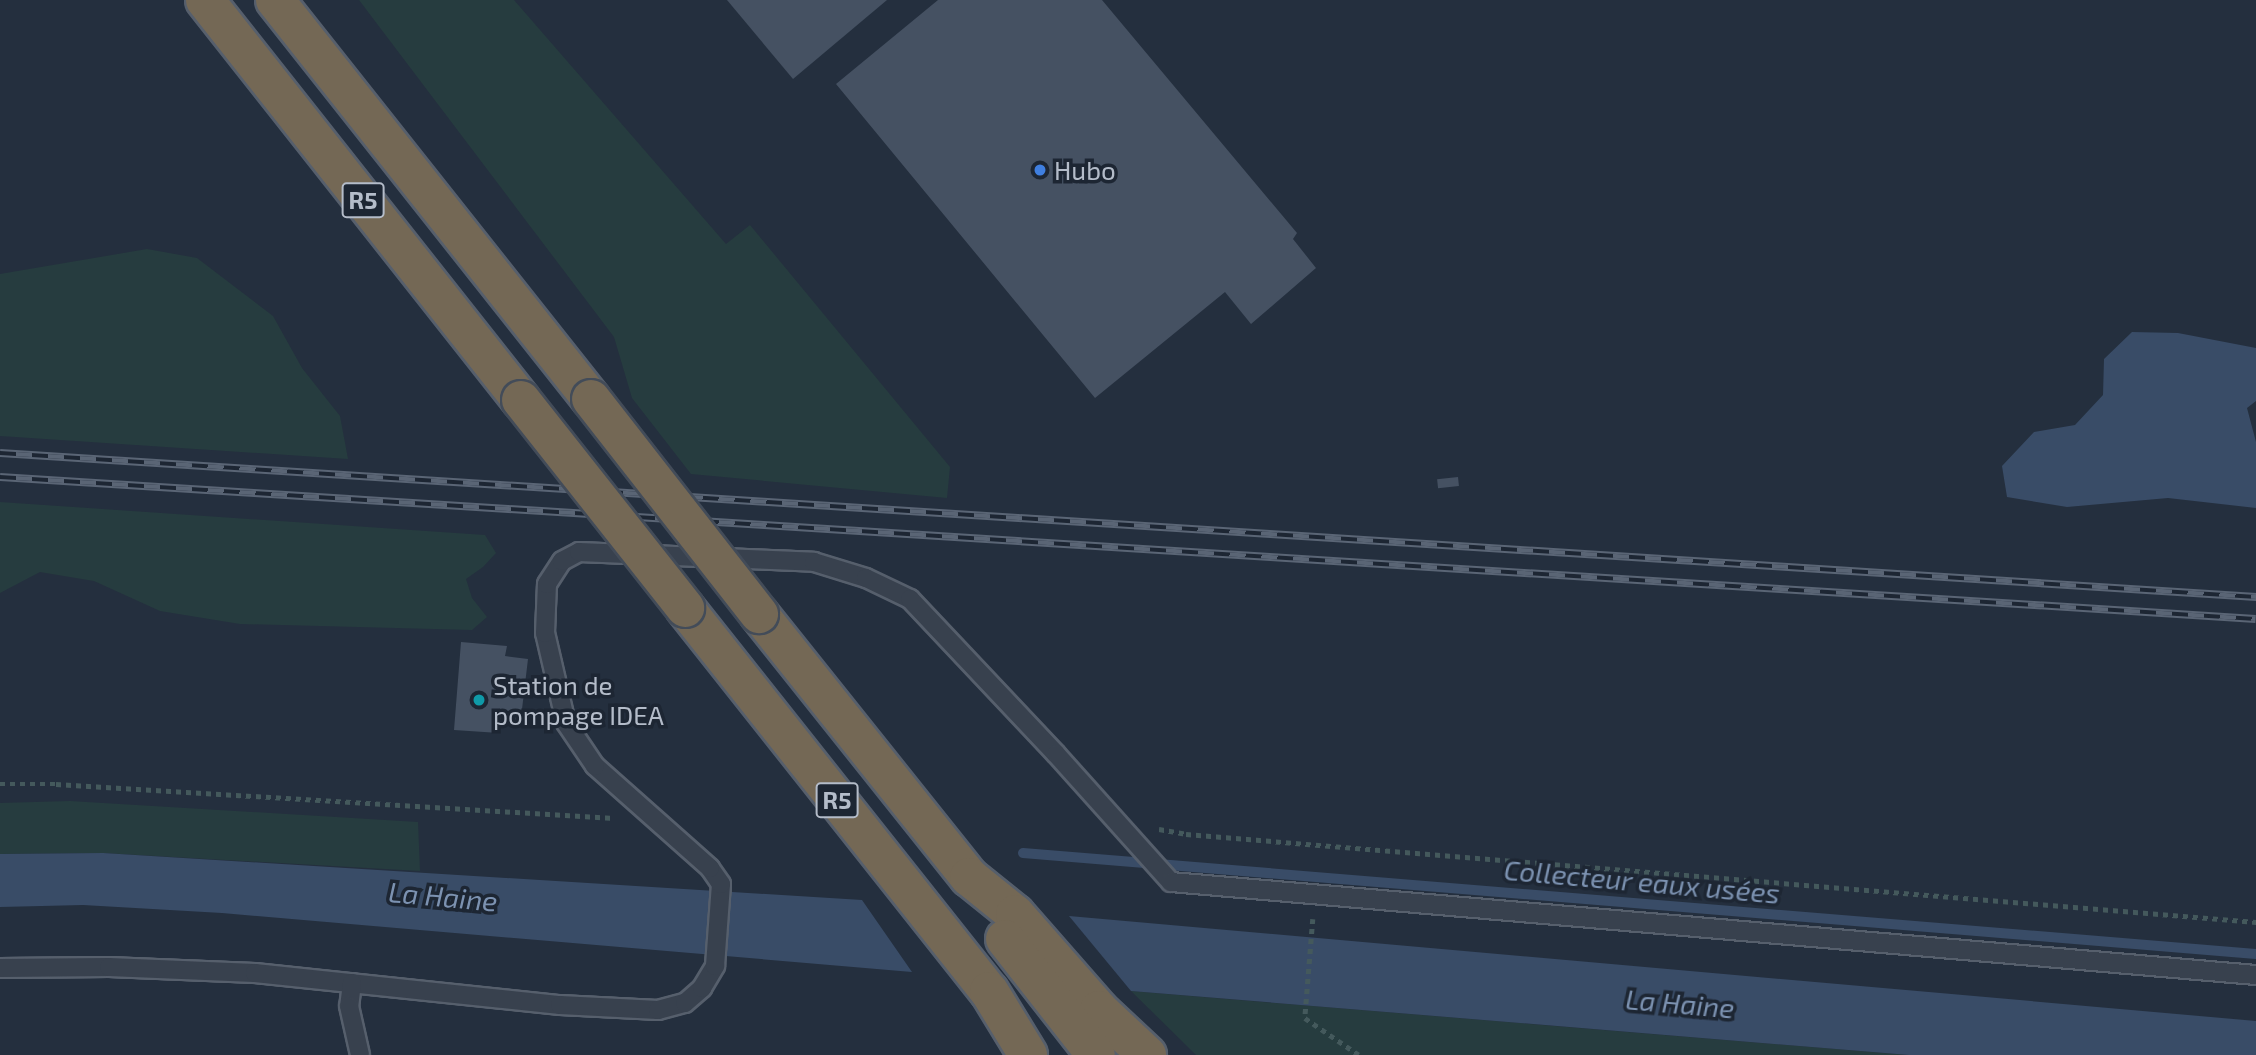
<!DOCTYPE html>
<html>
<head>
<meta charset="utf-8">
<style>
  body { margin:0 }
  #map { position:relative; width:2256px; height:1055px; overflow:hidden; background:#242f3e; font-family:"Exo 2",sans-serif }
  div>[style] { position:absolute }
  .green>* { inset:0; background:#263c3f }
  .water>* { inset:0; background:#394c67 }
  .stream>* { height:10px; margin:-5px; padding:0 5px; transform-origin:5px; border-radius:5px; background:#394c67 }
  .building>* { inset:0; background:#455162; transform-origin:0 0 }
  .path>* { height:4.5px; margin-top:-2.25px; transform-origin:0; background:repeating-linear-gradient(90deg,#44595c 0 5px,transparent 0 10px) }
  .roads { filter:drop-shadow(2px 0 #565f6c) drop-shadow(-2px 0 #565f6c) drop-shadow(0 2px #565f6c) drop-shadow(0 -2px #565f6c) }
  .lane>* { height:18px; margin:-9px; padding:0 9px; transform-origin:9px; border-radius:9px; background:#38414e }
  .highway>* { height:38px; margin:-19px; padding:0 19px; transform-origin:19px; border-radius:19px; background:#746855 }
  .rail>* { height:8px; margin-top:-4px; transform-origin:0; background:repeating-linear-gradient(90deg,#1d2633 0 16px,#5a6575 0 32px); box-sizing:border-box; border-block:2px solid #5a6575 }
  .bridges { filter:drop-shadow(2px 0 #434c59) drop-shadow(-2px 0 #434c59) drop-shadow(0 2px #434c59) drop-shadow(0 -2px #434c59) }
  .highway-bridge>* { height:38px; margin:-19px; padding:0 19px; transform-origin:19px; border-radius:19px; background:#746855 }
  .dots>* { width:19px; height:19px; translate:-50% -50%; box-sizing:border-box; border:4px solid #1d2633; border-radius:50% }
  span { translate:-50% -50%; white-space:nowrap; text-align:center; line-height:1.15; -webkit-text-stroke:7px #1d2633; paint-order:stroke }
  .shield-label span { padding:2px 5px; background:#1d2633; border:2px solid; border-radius:5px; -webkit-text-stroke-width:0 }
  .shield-label { font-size:24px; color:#b4bcc9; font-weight:700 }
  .poi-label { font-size:26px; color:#b4bcc9 }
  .left { translate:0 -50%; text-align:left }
  .water-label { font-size:28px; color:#7c92b1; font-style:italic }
</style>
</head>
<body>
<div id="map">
  <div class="green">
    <div style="clip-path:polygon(359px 0,514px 0,726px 244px,750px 225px,950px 467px,947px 498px,691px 474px,632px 398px,614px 337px)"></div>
    <div style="clip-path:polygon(147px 249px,197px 258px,273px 316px,302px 368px,340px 416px,348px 459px,0 436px,0 274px)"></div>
    <div style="clip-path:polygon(0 502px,485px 535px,496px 553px,483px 567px,466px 579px,472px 598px,487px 617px,472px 630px,240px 624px,160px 611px,94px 581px,40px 572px,0 593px)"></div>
    <div style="clip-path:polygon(70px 801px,418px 822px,420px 871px,103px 853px,0 854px,0 803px)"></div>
    <div style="clip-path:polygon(1131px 991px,1361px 1010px,1909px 1055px,1196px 1055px)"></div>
  </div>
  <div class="water">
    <div style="clip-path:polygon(2132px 332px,2178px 333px,2256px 348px,2256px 401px,2247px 408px,2256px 442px,2256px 508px,2168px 498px,2067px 507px,2007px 497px,2002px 466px,2034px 432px,2075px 425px,2103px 395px,2104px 359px)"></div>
    <div style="clip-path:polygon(103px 853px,862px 900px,912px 972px,222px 913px,83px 905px,0 907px,0 854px)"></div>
    <div style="clip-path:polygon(1069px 916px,2256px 1021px,2256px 1055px,1909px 1055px,1131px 991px)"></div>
  </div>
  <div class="stream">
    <div style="left:1023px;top:853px;width:1237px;rotate:4.68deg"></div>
  </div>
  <div class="building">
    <div style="clip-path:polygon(727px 0,887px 0,793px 79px)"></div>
    <div style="clip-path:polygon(938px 0,1102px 0,1297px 233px,1293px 239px,1316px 268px,1251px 324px,1225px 292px,1095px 398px,836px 84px)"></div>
    <div style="left:1458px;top:477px;width:9px;height:21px;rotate:84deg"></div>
    <div style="clip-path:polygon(461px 642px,507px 646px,505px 656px,528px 659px,520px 726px,500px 724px,499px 733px,454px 730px)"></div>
  </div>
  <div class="path">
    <div style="left:0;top:784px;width:56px"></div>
    <div style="left:56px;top:784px;width:559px;rotate:3.49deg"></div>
    <div style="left:1159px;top:829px;width:27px;rotate:10deg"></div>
    <div style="left:1186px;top:834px;width:1074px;rotate:4.7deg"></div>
    <div style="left:1313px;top:919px;width:99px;rotate:94.6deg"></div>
    <div style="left:1305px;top:1018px;width:65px;rotate:34.4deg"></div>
  </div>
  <div class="roads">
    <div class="lane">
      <div style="left:0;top:968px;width:109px;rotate:-0.5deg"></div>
      <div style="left:109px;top:967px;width:146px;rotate:2.4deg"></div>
      <div style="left:255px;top:973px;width:307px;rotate:6deg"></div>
      <div style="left:560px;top:1005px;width:98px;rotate:2.9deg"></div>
      <div style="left:658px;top:1010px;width:28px;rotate:-15deg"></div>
      <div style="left:685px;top:1003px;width:23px;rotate:-41deg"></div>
      <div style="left:702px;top:988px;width:26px;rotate:-59deg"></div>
      <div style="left:715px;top:966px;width:82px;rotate:-85.8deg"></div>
      <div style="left:721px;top:884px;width:19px;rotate:-125deg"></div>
      <div style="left:710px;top:868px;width:154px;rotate:-138.4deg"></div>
      <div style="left:595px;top:766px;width:52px;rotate:-124deg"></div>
      <div style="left:566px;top:723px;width:92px;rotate:-103.1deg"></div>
      <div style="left:545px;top:633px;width:49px;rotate:-87.7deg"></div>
      <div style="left:547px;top:584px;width:27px;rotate:-57deg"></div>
      <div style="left:562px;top:561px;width:19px;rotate:-28deg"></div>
      <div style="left:579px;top:552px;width:235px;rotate:2.4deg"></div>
      <div style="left:814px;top:562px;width:54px;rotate:17.1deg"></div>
      <div style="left:866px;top:578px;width:49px;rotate:25.5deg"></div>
      <div style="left:910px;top:599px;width:213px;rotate:46.7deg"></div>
      <div style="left:1056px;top:754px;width:172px;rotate:48.1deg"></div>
      <div style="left:1171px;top:882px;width:1089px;rotate:4.9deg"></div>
      <div style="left:352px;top:983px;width:23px;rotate:97deg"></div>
      <div style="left:349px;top:1006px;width:50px;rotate:77.3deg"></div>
    </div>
    <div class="highway">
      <div style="left:205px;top:0;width:510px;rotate:51.69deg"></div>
      <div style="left:275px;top:0;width:509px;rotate:51.62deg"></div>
      <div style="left:685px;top:608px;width:489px;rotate:51.6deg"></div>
      <div style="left:989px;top:991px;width:75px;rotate:58.6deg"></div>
      <div style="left:759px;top:614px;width:337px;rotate:51.4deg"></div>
      <div style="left:969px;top:877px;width:59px;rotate:38.8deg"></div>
      <div style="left:1015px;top:914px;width:128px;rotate:48.8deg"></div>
      <div style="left:1099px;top:1010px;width:66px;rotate:43.2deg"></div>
      <div style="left:1005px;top:939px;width:147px;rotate:51.9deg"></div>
    </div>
  </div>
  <div class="rail">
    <div style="left:0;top:453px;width:2261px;rotate:3.65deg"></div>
    <div style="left:0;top:477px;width:2260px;rotate:3.6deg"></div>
  </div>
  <div class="bridges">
    <div class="highway-bridge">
      <div style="left:591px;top:399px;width:273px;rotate:52deg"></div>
      <div style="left:521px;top:400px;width:265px;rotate:51.7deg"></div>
    </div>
  </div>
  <div class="dots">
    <div style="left:1040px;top:170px;background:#3f7fe0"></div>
    <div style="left:479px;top:700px;background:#0f9aa8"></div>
  </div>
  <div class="shield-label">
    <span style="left:363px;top:200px">R5</span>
    <span style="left:837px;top:800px">R5</span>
  </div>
  <div class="poi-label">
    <span class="left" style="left:1054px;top:170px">Hubo</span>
    <span class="left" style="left:493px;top:700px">Station de<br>pompage IDEA</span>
  </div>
  <div class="water-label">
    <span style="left:1642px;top:881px;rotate:5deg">Collecteur eaux usées</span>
    <span style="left:443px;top:896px;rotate:5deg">La Haine</span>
    <span style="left:1680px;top:1003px;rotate:5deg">La Haine</span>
  </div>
</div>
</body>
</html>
